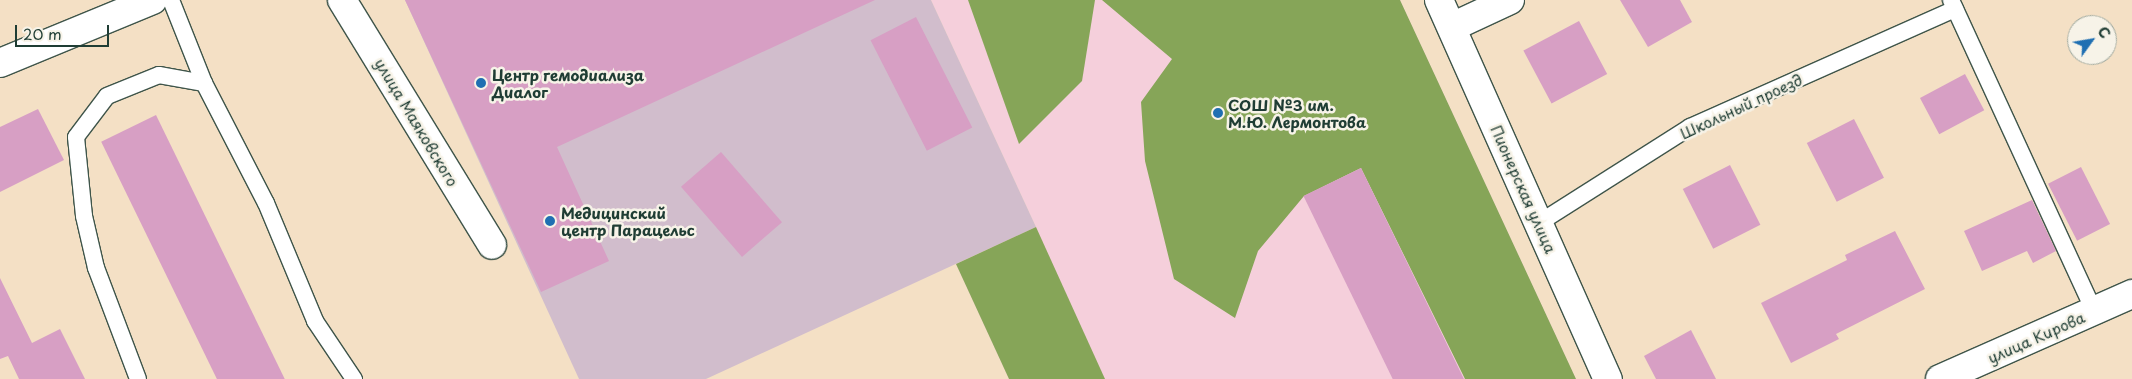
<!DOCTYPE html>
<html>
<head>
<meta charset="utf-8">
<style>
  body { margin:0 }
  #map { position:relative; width:2132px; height:379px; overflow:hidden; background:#f4e0c5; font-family:"Playpen Sans",sans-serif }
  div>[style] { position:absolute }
  .built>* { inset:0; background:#f5cfdb }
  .industrial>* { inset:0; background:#d1bdcc }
  .forest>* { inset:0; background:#86a558 }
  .building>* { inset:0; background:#d79fc4; transform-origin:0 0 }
  .roads { filter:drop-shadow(1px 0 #3f554a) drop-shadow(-1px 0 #3f554a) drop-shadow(0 1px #3f554a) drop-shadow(0 -1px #3f554a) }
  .lane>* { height:16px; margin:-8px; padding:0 8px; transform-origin:8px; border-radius:8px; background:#fff }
  .street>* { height:28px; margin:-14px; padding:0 14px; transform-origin:14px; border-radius:14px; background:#fff }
  .dots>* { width:14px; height:14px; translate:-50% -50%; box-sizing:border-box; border:2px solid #f7f3e8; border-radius:50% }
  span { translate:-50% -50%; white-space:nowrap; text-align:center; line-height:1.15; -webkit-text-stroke:5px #f7f3e8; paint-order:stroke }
  .poi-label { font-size:15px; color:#1f3d34; font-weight:700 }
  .left { translate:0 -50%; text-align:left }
  .street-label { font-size:15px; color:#1f3d34 }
  .north { position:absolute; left:2067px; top:15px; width:50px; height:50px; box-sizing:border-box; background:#f7f3e8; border:1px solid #a1aaa0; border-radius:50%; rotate:58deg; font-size:14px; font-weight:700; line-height:20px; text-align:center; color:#1f3d34 }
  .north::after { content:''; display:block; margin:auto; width:18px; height:22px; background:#1f6fb2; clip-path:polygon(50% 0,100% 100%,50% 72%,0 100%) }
  .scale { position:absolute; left:15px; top:25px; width:94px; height:22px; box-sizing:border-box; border:2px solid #1f3d34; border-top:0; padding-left:6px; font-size:15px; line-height:18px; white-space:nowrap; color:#1f3d34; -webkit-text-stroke:4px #f7f3e8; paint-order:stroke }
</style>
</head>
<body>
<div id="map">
  <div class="built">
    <div style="clip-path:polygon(931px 0,1400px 0,1576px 379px,1009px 379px,956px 264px,1036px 227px)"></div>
  </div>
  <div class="industrial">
    <div style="clip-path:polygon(405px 0,931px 0,1036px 227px,706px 379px,579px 379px)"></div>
  </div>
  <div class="forest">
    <div style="clip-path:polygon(968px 0,1095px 0,1082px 81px,1019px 144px)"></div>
    <div style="clip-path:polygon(1102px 0,1400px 0,1576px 379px,1465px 379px,1361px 168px,1304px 196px,1258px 251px,1235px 318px,1174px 279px,1145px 161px,1141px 102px,1172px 59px)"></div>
    <div style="clip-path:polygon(1036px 227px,1105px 379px,1009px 379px,956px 264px)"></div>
  </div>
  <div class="building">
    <div style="clip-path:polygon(405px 0,875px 0,557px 147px,609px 261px,541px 292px)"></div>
    <div style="clip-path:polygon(1620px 0,1680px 0,1692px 22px,1648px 47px)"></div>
    <div style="left:916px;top:17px;width:124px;height:51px;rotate:63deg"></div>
    <div style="left:1579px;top:21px;width:60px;height:63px;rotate:62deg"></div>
    <div style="left:1965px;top:74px;width:41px;height:51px;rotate:62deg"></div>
    <div style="clip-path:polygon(38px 109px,64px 160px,0 192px,0 127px)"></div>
    <div style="left:156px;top:115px;width:295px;height:61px;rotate:64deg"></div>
    <div style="left:1854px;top:119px;width:66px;height:53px;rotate:63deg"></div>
    <div style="left:721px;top:152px;width:93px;height:53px;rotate:49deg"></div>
    <div style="left:1730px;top:165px;width:67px;height:53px;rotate:63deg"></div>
    <div style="left:2081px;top:167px;width:64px;height:37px;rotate:63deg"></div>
    <div style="left:1361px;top:168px;width:235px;height:64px;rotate:64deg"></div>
    <div style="clip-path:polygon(2032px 200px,2056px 251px,2033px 263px,2027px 251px,1982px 271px,1964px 231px)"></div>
    <div style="clip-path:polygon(1895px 231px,1925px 289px,1836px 334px,1839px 339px,1791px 363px,1761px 303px,1847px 260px,1845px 255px)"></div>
    <div style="clip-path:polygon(0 278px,32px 343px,60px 329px,85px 379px,19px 379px,8px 356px,0 359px)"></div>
    <div style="clip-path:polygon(1691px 330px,1716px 379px,1656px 379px,1644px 356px)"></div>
  </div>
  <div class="roads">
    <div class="lane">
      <div style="left:171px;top:0;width:89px;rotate:68.3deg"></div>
      <div style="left:204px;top:83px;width:135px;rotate:62.7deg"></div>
      <div style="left:266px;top:203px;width:128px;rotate:67.4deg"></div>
      <div style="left:315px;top:321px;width:70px;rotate:56.1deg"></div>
      <div style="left:1951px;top:0;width:342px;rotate:65.3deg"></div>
      <div style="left:1539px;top:223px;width:179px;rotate:-32.4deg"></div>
      <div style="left:1690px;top:127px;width:290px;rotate:-24deg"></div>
      <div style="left:138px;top:379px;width:119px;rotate:-110.7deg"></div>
      <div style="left:96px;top:268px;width:53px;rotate:-103deg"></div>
      <div style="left:84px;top:216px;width:79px;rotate:-95.8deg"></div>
      <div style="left:76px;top:137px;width:51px;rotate:-52.9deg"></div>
      <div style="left:107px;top:96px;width:56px;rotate:-22deg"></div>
      <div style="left:159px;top:75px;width:46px;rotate:10.1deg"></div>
    </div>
    <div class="street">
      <div style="left:342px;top:0;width:287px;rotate:58.5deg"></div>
      <div style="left:1439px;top:0;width:415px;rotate:66deg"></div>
      <div style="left:1452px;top:27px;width:64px;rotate:-25deg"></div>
      <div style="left:0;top:63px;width:165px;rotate:-22.4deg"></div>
      <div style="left:1940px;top:379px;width:210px;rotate:-23.9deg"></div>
    </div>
  </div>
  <div class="dots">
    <div style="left:481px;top:83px;background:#1f6fb2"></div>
    <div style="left:1218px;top:113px;background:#1f6fb2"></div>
    <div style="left:550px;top:221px;background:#1f6fb2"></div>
  </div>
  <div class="poi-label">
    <span class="left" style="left:492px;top:83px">Центр гемодиализа<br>Диалог</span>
    <span class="left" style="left:1228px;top:113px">СОШ №3 им.<br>М.Ю. Лермонтова</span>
    <span class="left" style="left:561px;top:221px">Медицинский<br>центр Парацельс</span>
  </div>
  <div class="street-label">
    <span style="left:1741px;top:106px;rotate:-25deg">Школьный проезд</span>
    <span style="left:417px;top:122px;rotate:59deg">улица Маяковского</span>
    <span style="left:1524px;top:189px;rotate:66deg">Пионерская улица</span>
    <span style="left:2036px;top:337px;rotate:-24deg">улица Кирова</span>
  </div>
  <div class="north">С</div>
  <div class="scale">20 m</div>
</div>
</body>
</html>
